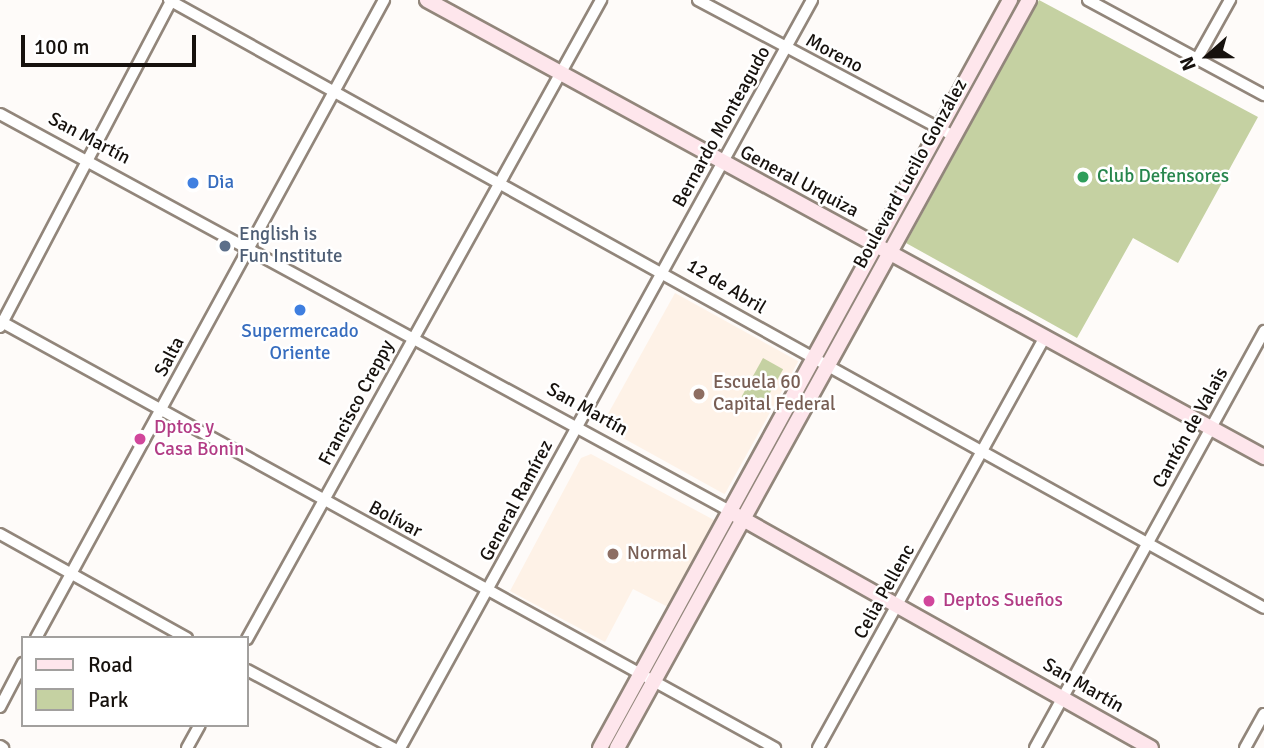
<!DOCTYPE html>
<html>
<head>
<meta charset="utf-8">
<style>
  body { margin:0 }
  #map { position:relative; width:1264px; height:748px; overflow:hidden; background:#fefbf9; font-family:Signika,sans-serif }
  div>[style] { position:absolute }
  .built>* { inset:0; background:#fef2e7; transform-origin:0 0 }
  .green>* { inset:0; background:#c5d1a2; transform-origin:0 0 }
  .roads { filter:drop-shadow(2px 0 #92867b) drop-shadow(-2px 0 #92867b) drop-shadow(0 2px #92867b) drop-shadow(0 -2px #92867b) }
  .street>* { height:10px; margin:-5px; padding:0 5px; transform-origin:5px; border-radius:5px; background:#fff }
  .secondary>* { height:14px; margin:-7px; padding:0 7px; transform-origin:7px; border-radius:7px; background:#fee6ec }
  .dots>* { width:19px; height:19px; translate:-50% -50%; box-sizing:border-box; border:4px solid #fff; border-radius:50% }
  span { translate:-50% -50%; white-space:nowrap; text-align:center; line-height:1.15; -webkit-text-stroke:5px #fff; paint-order:stroke }
  .street-label { font-size:19px; color:#16110d }
  .leisure-label { font-size:19px; color:#27864d }
  .left { translate:0 -50%; text-align:left }
  .shop-label { font-size:19px; color:#366cbe }
  .service-label { font-size:19px; color:#4e5e75 }
  .education-label { font-size:19px; color:#785e54 }
  .hotel-label { font-size:19px; color:#b23c85 }
  .legend { position:absolute; left:21px; top:636px; width:228px; height:91px; box-sizing:border-box; background:#fff; border:2px solid #a2a09e; margin:0; padding:9px 12px; list-style:none; font-size:21px; color:#16110d }
  .legend li { display:flex; align-items:center; gap:14px; height:35px }
  .legend b { width:35px; border:2px solid #a2a09e }
  .north { position:absolute; left:1173px; top:21px; width:70px; height:70px; -webkit-text-stroke:5px #fff; paint-order:stroke; rotate:249deg; font-size:19px; font-weight:700; line-height:28px; text-align:center; color:#16110d }
  .north::after { content:''; display:block; margin:auto; width:24px; height:32px; background:#16110d; clip-path:polygon(50% 0,100% 100%,50% 72%,0 100%) }
  .scale { position:absolute; left:21px; top:35px; width:175px; height:32px; box-sizing:border-box; border:4px solid #16110d; border-top:0; padding-left:9px; font-size:21px; line-height:24px; white-space:nowrap; color:#16110d; -webkit-text-stroke:5px #fff; paint-order:stroke }
</style>
</head>
<body>
<div id="map">
  <div class="built">
    <div style="left:675px;top:293px;width:141px;height:152px;rotate:29deg"></div>
    <div style="clip-path:polygon(591px 454px,714px 520px,668px 607px,633px 589px,605px 642px,510px 591px,581px 458px)"></div>
  </div>
  <div class="green">
    <div style="left:1015px;top:0;width:8px;height:136px"></div>
    <div style="clip-path:polygon(1039px 0,1258px 117px,1178px 263px,1133px 238px,1077px 338px,906px 243px)"></div>
    <div style="left:763px;top:358px;width:23px;height:44px;rotate:29deg"></div>
  </div>
  <div class="roads">
    <div class="street">
      <div style="left:169px;top:0;width:1252px;rotate:29.04deg"></div>
      <div style="left:698px;top:0;width:290px;rotate:28deg"></div>
      <div style="left:1088px;top:0;width:200px;rotate:28.4deg"></div>
      <div style="left:1197px;top:59px;width:68px;rotate:-60.8deg"></div>
      <div style="left:0;top:114px;width:831px;rotate:28.54deg"></div>
      <div style="left:0;top:321px;width:885px;rotate:28.85deg"></div>
      <div style="left:0;top:327px;width:369px;rotate:-62.3deg"></div>
      <div style="left:0;top:534px;width:214px;rotate:29.1deg"></div>
      <div style="left:36px;top:638px;width:727px;rotate:-61.39deg"></div>
      <div style="left:247px;top:639px;width:731px;rotate:-61.01deg"></div>
      <div style="left:247px;top:670px;width:166px;rotate:28.1deg"></div>
      <div style="left:0;top:707px;width:50px;rotate:-62.4deg"></div>
      <div style="left:0;top:746px;width:4px;rotate:34deg"></div>
      <div style="left:187px;top:748px;width:26px;rotate:-61deg"></div>
      <div style="left:400px;top:748px;width:854px;rotate:-61.15deg"></div>
      <div style="left:818px;top:748px;width:468px;rotate:-61.1deg"></div>
      <div style="left:1035px;top:748px;width:476px;rotate:-61.2deg"></div>
      <div style="left:1245px;top:748px;width:39px;rotate:-61deg"></div>
    </div>
    <div class="secondary">
      <div style="left:427px;top:0;width:954px;rotate:28.63deg"></div>
      <div style="left:734px;top:514px;width:478px;rotate:29.3deg"></div>
      <div style="left:600px;top:748px;width:853px;rotate:-61.27deg"></div>
      <div style="left:617px;top:748px;width:854px;rotate:-61.15deg"></div>
    </div>
  </div>
  <div class="dots">
    <div style="left:1083px;top:177px;background:#2e9e5b"></div>
    <div style="left:193px;top:183px;background:#3f7fe0"></div>
    <div style="left:225px;top:246px;background:#5c6f8a"></div>
    <div style="left:300px;top:310px;background:#3f7fe0"></div>
    <div style="left:699px;top:394px;background:#8d6e63"></div>
    <div style="left:140px;top:439px;background:#d1479c"></div>
    <div style="left:613px;top:554px;background:#8d6e63"></div>
    <div style="left:929px;top:601px;background:#d1479c"></div>
  </div>
  <div class="street-label">
    <span style="left:834px;top:54px;rotate:28deg">Moreno</span>
    <span style="left:722px;top:127px;rotate:-61deg">Bernardo Monteagudo</span>
    <span style="left:89px;top:139px;rotate:28deg">San Martín</span>
    <span style="left:911px;top:174px;rotate:-61deg">Boulevard Lucilo González</span>
    <span style="left:799px;top:182px;rotate:28deg">General Urquiza</span>
    <span style="left:726px;top:287px;rotate:31deg">12 de Abril</span>
    <span style="left:170px;top:357px;rotate:-62deg">Salta</span>
    <span style="left:357px;top:403px;rotate:-62deg">Francisco Creppy</span>
    <span style="left:587px;top:410px;rotate:29deg">San Martín</span>
    <span style="left:1191px;top:428px;rotate:-61deg">Cantón de Valais</span>
    <span style="left:517px;top:501px;rotate:-62deg">General Ramírez</span>
    <span style="left:395px;top:520px;rotate:28deg">Bolívar</span>
    <span style="left:885px;top:592px;rotate:-61deg">Celia Pellenc</span>
    <span style="left:1083px;top:686px;rotate:30deg">San Martín</span>
  </div>
  <div class="leisure-label">
    <span class="left" style="left:1097px;top:177px">Club Defensores</span>
  </div>
  <div class="shop-label">
    <span class="left" style="left:207px;top:183px">Dia</span>
    <span style="left:300px;top:343px">Supermercado<br>Oriente</span>
  </div>
  <div class="service-label">
    <span class="left" style="left:239px;top:246px">English is<br>Fun Institute</span>
  </div>
  <div class="education-label">
    <span class="left" style="left:713px;top:394px">Escuela 60<br>Capital Federal</span>
    <span class="left" style="left:627px;top:554px">Normal</span>
  </div>
  <div class="hotel-label">
    <span class="left" style="left:154px;top:439px">Dptos y<br>Casa Bonin</span>
    <span class="left" style="left:943px;top:601px">Deptos Sueños</span>
  </div>
  <ul class="legend">
  <li><b style="height:9px;background:#fee6ec"></b>Road</li>
  <li><b style="height:19px;background:#c5d1a2"></b>Park</li>
  </ul>
  <div class="north">N</div>
  <div class="scale">100 m</div>
</div>
</body>
</html>
